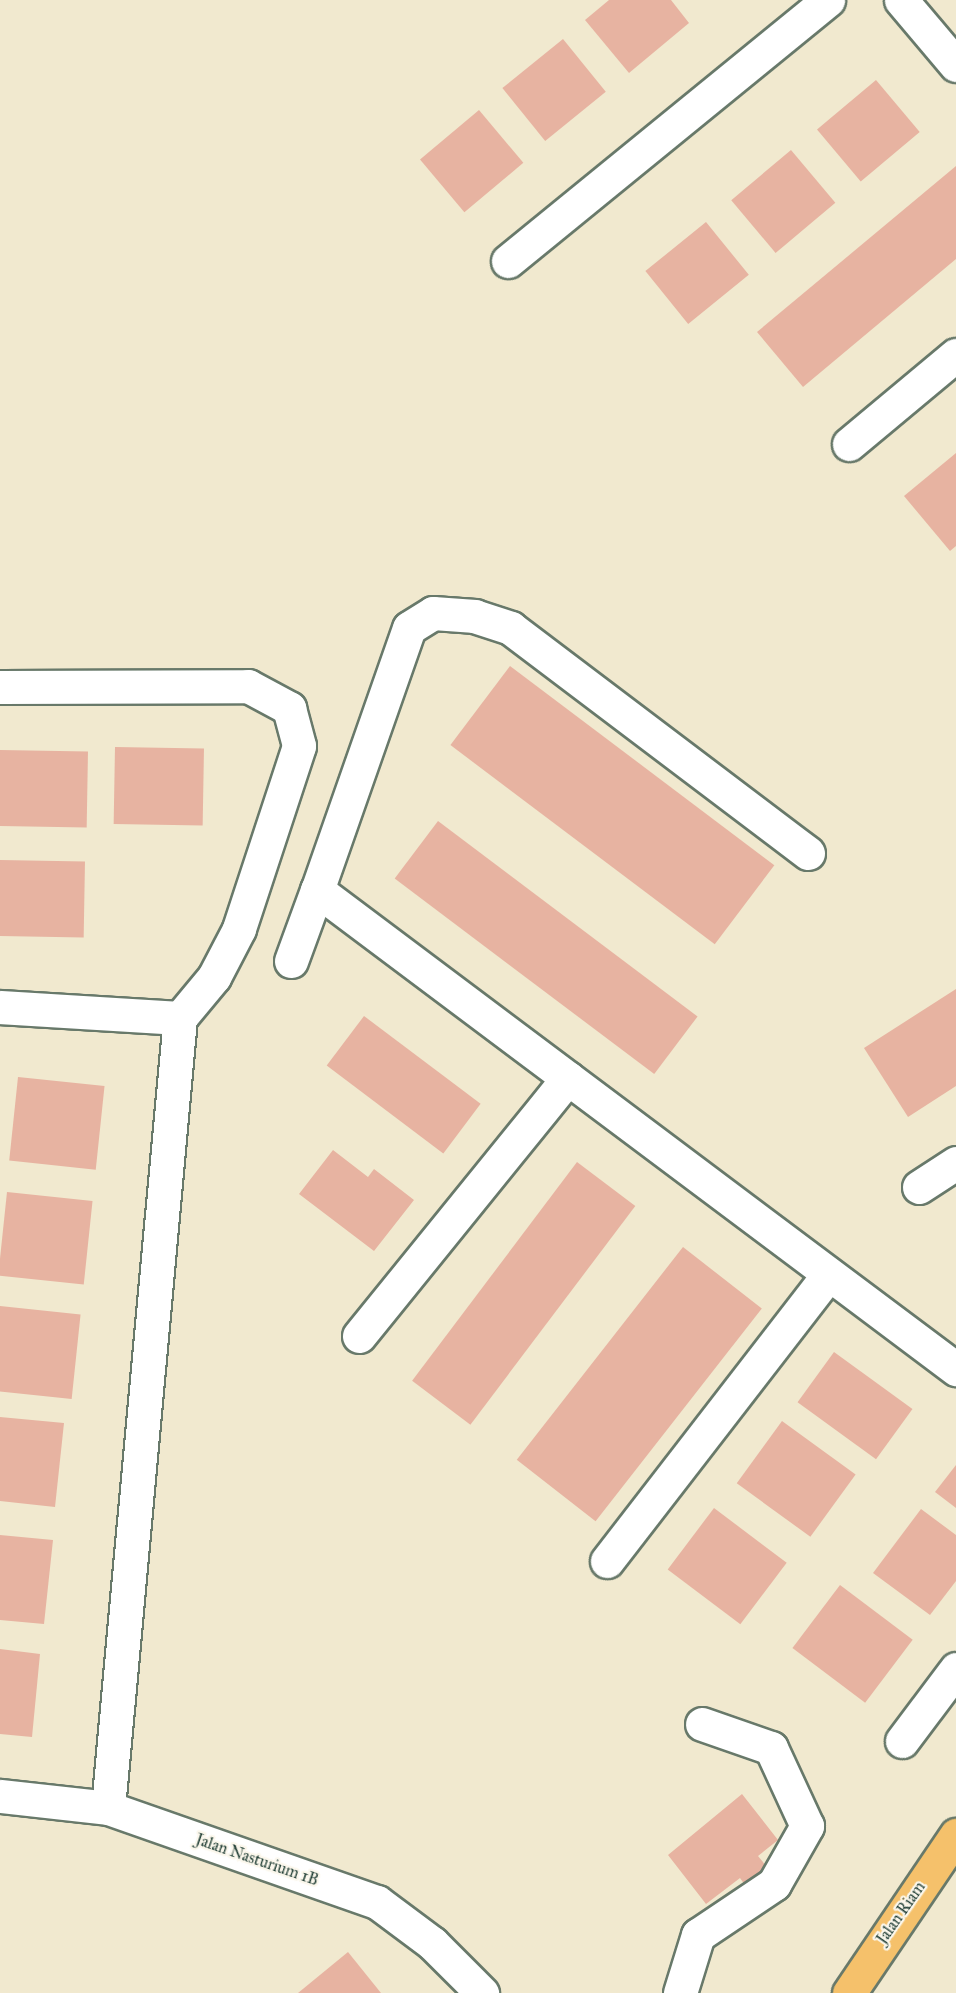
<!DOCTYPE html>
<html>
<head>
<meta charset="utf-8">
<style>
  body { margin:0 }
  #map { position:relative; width:956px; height:1993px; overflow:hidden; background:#f1e9cf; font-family:"IM FELL Great Primer",serif }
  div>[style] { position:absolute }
  .building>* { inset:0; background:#e7b3a1; transform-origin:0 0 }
  .roads { filter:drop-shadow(2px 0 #68796a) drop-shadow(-2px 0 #68796a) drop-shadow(0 2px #68796a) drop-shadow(0 -2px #68796a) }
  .minor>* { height:33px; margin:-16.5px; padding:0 16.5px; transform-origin:16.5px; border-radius:16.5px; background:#fff }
  .major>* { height:33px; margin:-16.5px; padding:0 16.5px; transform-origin:16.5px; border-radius:16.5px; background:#f5c16b }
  span { translate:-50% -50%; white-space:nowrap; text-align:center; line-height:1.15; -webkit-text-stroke:4.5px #fbf7ec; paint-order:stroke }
  .street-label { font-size:16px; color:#1f3d34 }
</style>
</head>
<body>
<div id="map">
  <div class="building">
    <div style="clip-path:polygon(609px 0,671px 0,689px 23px,629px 73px,585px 20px)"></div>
    <div style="left:563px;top:39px;width:68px;height:78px;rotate:51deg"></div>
    <div style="left:876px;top:80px;width:68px;height:77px;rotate:50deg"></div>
    <div style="left:479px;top:110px;width:69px;height:77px;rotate:50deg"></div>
    <div style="left:791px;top:150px;width:69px;height:78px;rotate:50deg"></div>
    <div style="clip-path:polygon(956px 166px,956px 259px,803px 387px,757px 332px)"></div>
    <div style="left:706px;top:222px;width:68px;height:78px;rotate:51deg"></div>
    <div style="clip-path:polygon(956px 453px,956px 546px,950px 551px,904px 496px)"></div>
    <div style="left:510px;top:666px;width:331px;height:99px;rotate:37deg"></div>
    <div style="left:115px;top:747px;width:89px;height:77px;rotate:1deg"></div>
    <div style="left:0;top:750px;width:88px;height:76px;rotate:1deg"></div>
    <div style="left:438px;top:821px;width:325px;height:72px;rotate:37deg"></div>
    <div style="left:0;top:860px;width:85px;height:76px;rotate:1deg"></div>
    <div style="clip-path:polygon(956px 989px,956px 1086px,908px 1117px,864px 1048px)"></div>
    <div style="left:364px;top:1016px;width:146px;height:62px;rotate:37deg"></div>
    <div style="left:18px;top:1077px;width:87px;height:84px;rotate:6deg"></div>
    <div style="clip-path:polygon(333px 1150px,368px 1177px,374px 1169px,414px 1200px,374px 1251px,299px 1194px)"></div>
    <div style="left:577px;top:1162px;width:73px;height:274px;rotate:37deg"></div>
    <div style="left:7px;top:1192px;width:86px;height:84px;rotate:6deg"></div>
    <div style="left:683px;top:1247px;width:100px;height:270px;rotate:38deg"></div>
    <div style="left:0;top:1306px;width:81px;height:85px;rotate:6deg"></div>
    <div style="left:834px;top:1352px;width:97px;height:62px;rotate:36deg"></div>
    <div style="clip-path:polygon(0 1417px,64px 1423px,55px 1507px,0 1501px)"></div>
    <div style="left:782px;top:1421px;width:91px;height:77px;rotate:36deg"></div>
    <div style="clip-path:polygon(956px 1465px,956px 1508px,935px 1492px)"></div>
    <div style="left:714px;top:1508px;width:91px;height:77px;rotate:37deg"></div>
    <div style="clip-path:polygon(921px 1509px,956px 1535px,956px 1581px,930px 1615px,873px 1573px)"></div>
    <div style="clip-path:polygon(0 1535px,53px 1540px,44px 1624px,0 1620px)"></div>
    <div style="left:840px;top:1585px;width:91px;height:79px;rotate:37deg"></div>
    <div style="clip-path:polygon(0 1649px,40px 1654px,32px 1737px,0 1734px)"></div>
    <div style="clip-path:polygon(742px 1794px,778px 1840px,758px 1856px,767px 1867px,745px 1885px,740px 1878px,706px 1904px,668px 1855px)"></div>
    <div style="clip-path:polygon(348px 1952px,381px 1993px,298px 1993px)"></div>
  </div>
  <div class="roads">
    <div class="minor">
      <div style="left:901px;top:0;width:85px;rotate:49.8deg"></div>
      <div style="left:508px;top:261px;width:413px;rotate:-39.2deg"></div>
      <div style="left:849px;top:444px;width:139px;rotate:-39.8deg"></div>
      <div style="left:0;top:687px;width:248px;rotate:-0.2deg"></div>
      <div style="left:248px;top:686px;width:47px;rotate:28.2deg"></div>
      <div style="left:289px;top:708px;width:39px;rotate:75deg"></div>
      <div style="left:299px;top:746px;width:193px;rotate:108.2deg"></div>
      <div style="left:239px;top:929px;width:54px;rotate:117.5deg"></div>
      <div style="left:214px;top:977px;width:53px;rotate:129.7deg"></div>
      <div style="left:808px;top:853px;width:373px;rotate:-142.9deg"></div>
      <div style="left:511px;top:628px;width:38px;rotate:-162deg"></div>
      <div style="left:475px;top:616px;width:42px;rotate:-175.9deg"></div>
      <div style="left:433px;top:613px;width:28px;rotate:148deg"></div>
      <div style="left:409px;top:628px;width:278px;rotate:109.3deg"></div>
      <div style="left:317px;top:890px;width:799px;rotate:36.86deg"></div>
      <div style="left:291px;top:961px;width:76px;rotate:-69.9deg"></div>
      <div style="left:0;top:1007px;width:180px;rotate:3.5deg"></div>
      <div style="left:180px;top:1018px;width:793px;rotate:95.21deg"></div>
      <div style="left:919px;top:1187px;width:44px;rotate:-33deg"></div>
      <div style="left:359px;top:1336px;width:332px;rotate:-51deg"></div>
      <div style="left:607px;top:1561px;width:361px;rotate:-52.3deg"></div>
      <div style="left:902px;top:1741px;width:90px;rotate:-53.1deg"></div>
      <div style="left:0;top:1796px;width:109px;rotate:6.3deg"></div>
      <div style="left:108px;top:1808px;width:285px;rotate:19.3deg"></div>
      <div style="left:377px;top:1902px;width:69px;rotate:36.7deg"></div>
      <div style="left:432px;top:1943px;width:71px;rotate:45deg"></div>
      <div style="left:680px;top:1993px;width:61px;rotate:-72.8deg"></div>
      <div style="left:698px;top:1935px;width:92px;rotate:-33.9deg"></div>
      <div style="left:774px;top:1884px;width:67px;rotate:-60.4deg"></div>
      <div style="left:807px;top:1826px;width:86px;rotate:-114.8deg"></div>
      <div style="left:771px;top:1748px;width:73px;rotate:-160.8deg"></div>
    </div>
    <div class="major">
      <div style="left:849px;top:1993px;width:191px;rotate:-55.9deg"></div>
    </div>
  </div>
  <div class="street-label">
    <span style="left:257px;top:1860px;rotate:19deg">Jalan Nasturium 1B</span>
    <span style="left:901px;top:1913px;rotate:-55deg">Jalan Riam</span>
  </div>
</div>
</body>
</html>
